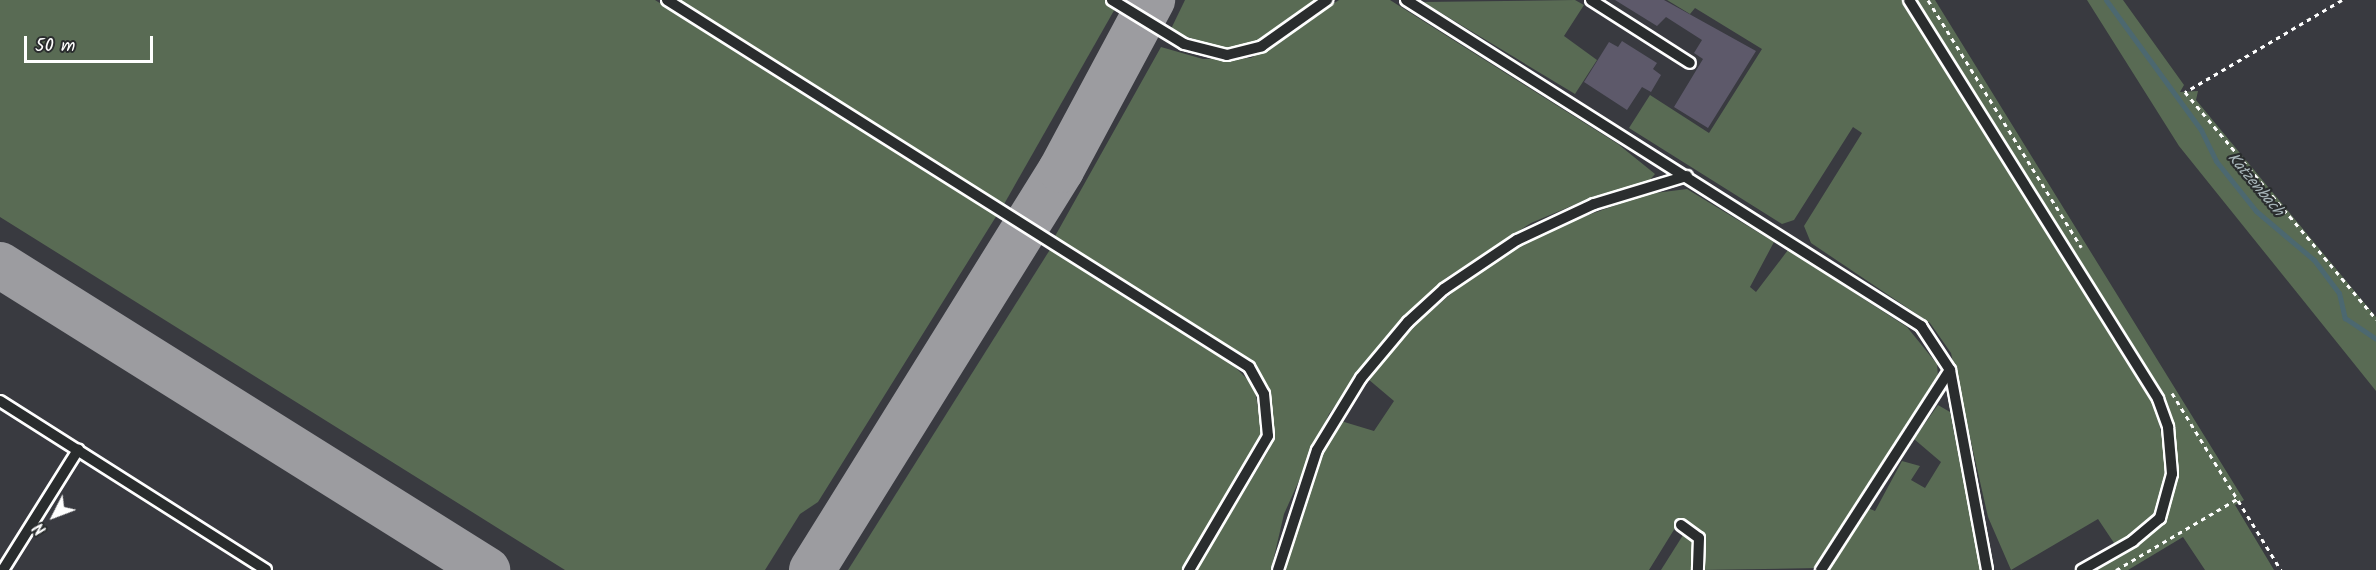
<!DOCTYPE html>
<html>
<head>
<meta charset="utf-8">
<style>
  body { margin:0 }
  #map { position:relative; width:2376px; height:570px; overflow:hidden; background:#393a40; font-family:Kalam,sans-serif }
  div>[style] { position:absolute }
  .green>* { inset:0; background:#596b54 }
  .stream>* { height:5px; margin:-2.5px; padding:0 2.5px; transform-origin:2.5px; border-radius:2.5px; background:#4c6870 }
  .taxiway>* { height:46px; margin:-23px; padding:0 23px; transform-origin:23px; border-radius:23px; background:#9c9ca0 }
  .building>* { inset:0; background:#5d596a }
  .path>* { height:3px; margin-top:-1.5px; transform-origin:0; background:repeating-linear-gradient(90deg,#fff 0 4.5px,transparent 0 9px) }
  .roads { filter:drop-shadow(2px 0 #fff) drop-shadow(-2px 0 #fff) drop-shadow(0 2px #fff) drop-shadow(0 -2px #fff) }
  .lane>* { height:10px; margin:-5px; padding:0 5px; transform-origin:5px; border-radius:5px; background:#2a2d2e }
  span { translate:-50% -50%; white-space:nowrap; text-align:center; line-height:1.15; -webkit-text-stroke:4.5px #2a2d2e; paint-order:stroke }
  .water-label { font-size:16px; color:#a6b4b8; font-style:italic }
  .north { position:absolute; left:24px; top:486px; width:60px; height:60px; -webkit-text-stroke:4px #2a2d2e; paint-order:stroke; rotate:228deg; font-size:16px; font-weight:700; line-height:24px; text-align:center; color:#fff }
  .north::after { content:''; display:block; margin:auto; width:21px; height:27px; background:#fff; clip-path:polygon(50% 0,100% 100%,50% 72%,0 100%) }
  .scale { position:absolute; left:24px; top:36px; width:129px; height:27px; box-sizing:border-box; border:3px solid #fff; border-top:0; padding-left:8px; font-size:18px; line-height:21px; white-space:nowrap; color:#fff; -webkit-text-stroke:4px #2a2d2e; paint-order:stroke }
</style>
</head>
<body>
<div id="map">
  <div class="green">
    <div style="clip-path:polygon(0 0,655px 0,997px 215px,818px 502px,800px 514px,765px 570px,565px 570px,0 217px)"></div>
    <div style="clip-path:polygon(674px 0,1105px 0,1116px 7px,1003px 206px)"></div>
    <div style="clip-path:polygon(1185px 0,1318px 0,1260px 41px,1226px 50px,1170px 31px)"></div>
    <div style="clip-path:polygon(1339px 0,1390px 0,1618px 144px,1655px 174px,1648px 182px,1595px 196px,1531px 223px,1446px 278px,1388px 334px,1329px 414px,1284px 514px,1271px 570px,1197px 570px,1269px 450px,1272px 410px,1263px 384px,1250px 367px,1054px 238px,1161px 47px,1203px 59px,1251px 58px)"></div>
    <div style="clip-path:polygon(1575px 0,1584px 5px,1564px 36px,1597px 60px,1575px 94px,1423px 2px)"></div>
    <div style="clip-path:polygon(1667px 0,1903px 0,2157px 409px,2168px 478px,2156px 516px,2143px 528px,2116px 546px,2098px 519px,2011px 570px,1988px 517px,1951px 353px,1930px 323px,1811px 243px,1804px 226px,1862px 133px,1853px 127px,1794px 220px,1782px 224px,1629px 128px,1650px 95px,1709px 133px,1762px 49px,1695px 8px,1690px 14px)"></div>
    <div style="clip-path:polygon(1914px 0,1935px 0,2244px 500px,2235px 505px,2274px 570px,2205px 570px,2183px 537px,2128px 570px,2092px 570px,2134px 546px,2165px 519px,2177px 477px,2173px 425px)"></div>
    <div style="clip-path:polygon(2087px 0,2123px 0,2184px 85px,2180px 92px,2198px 91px,2196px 100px,2376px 317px,2376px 391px,2179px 146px)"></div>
    <div style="clip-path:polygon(1687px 189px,1774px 242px,1750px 287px,1756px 292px,1788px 250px,1907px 327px,1937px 364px,1938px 377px,1818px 568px,1701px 570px,1702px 535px,1680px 520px,1649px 570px,1285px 570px,1320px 459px,1341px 421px,1374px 431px,1394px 401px,1368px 379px,1409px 330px,1474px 274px,1552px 228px,1647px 194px)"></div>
    <div style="clip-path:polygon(1051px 248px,1224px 356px,1254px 386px,1262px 428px,1259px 444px,1183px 570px,848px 570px)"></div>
    <div style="clip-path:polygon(1938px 405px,1950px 412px,1981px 570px,1829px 570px,1868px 508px,1875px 511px,1902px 461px,1920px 466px,1911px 480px,1925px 488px,1941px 462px,1914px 439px)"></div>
    <div style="clip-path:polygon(1685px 532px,1696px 542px,1693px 570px,1661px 570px)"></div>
  </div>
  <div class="stream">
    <div style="left:2106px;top:0;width:161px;rotate:53.8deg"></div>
    <div style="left:2201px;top:130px;width:34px;rotate:64deg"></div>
    <div style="left:2216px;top:161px;width:64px;rotate:51.3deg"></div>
    <div style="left:2256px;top:211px;width:76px;rotate:40.2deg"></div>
    <div style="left:2314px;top:260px;width:41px;rotate:52.9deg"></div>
    <div style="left:2339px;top:293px;width:26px;rotate:77deg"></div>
    <div style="left:2345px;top:318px;width:37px;rotate:34deg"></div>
  </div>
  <div class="taxiway">
    <div style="left:0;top:265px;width:575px;rotate:32.06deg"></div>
    <div style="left:812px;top:570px;width:471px;rotate:-58.1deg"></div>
    <div style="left:1061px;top:170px;width:193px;rotate:-61.8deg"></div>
  </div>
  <div class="building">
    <div style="clip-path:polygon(1615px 0,1664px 0,1756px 51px,1708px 128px,1674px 107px,1703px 59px,1694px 53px,1702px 40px,1666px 17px,1657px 26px)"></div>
    <div style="clip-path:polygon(1622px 41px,1657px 63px,1653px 69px,1661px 75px,1651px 92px,1642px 87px,1627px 110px,1584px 82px,1609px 42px,1618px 47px)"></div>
  </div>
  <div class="path">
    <div style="left:1928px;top:0;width:291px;rotate:58.2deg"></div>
    <div style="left:2342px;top:0;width:182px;rotate:149.6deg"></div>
    <div style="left:2185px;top:92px;width:297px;rotate:49.9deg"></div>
    <div style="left:2172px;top:393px;width:208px;rotate:58.4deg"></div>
    <div style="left:2116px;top:570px;width:140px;rotate:-30.4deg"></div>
  </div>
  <div class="roads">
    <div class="lane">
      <div style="left:667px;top:0;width:688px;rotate:32.23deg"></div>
      <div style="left:1249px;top:367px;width:31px;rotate:61deg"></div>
      <div style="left:1264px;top:394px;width:42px;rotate:84.6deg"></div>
      <div style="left:1268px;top:436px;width:156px;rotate:120.5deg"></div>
      <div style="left:1112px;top:0;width:84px;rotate:31.4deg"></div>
      <div style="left:1184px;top:44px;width:44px;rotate:14.3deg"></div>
      <div style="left:1227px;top:55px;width:36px;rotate:-14deg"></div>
      <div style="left:1262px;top:46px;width:80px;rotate:-35.3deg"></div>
      <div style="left:1406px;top:0;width:610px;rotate:32.33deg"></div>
      <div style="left:1921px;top:326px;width:53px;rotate:56.6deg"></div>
      <div style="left:1950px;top:370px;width:203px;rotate:79.5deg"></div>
      <div style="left:1591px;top:0;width:117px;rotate:32.5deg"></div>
      <div style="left:1909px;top:0;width:470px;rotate:58deg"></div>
      <div style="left:2158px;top:399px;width:30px;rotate:70deg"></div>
      <div style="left:2168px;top:427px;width:47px;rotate:85.1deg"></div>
      <div style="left:2172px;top:474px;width:46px;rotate:105.3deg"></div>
      <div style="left:2160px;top:518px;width:35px;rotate:140deg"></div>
      <div style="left:2133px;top:541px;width:59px;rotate:150.4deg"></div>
      <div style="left:0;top:401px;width:315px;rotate:32.4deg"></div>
      <div style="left:1681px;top:525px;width:22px;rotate:36deg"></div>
      <div style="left:1699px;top:538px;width:32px;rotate:92deg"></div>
      <div style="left:3px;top:570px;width:142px;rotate:-58deg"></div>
      <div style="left:1278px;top:570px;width:126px;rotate:-72deg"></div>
      <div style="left:1317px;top:450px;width:84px;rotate:-58.6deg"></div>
      <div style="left:1361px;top:378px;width:73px;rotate:-50deg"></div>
      <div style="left:1408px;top:322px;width:49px;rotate:-42.5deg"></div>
      <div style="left:1444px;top:289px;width:88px;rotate:-33.9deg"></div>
      <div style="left:1517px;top:240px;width:85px;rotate:-25.1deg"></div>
      <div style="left:1594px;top:204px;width:97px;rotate:-16.8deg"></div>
      <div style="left:1821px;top:570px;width:238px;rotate:-57.2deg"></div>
    </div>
  </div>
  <div class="water-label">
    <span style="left:2255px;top:185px;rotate:50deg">Katzenbach</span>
  </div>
  <div class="north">N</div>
  <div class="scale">50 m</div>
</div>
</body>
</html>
